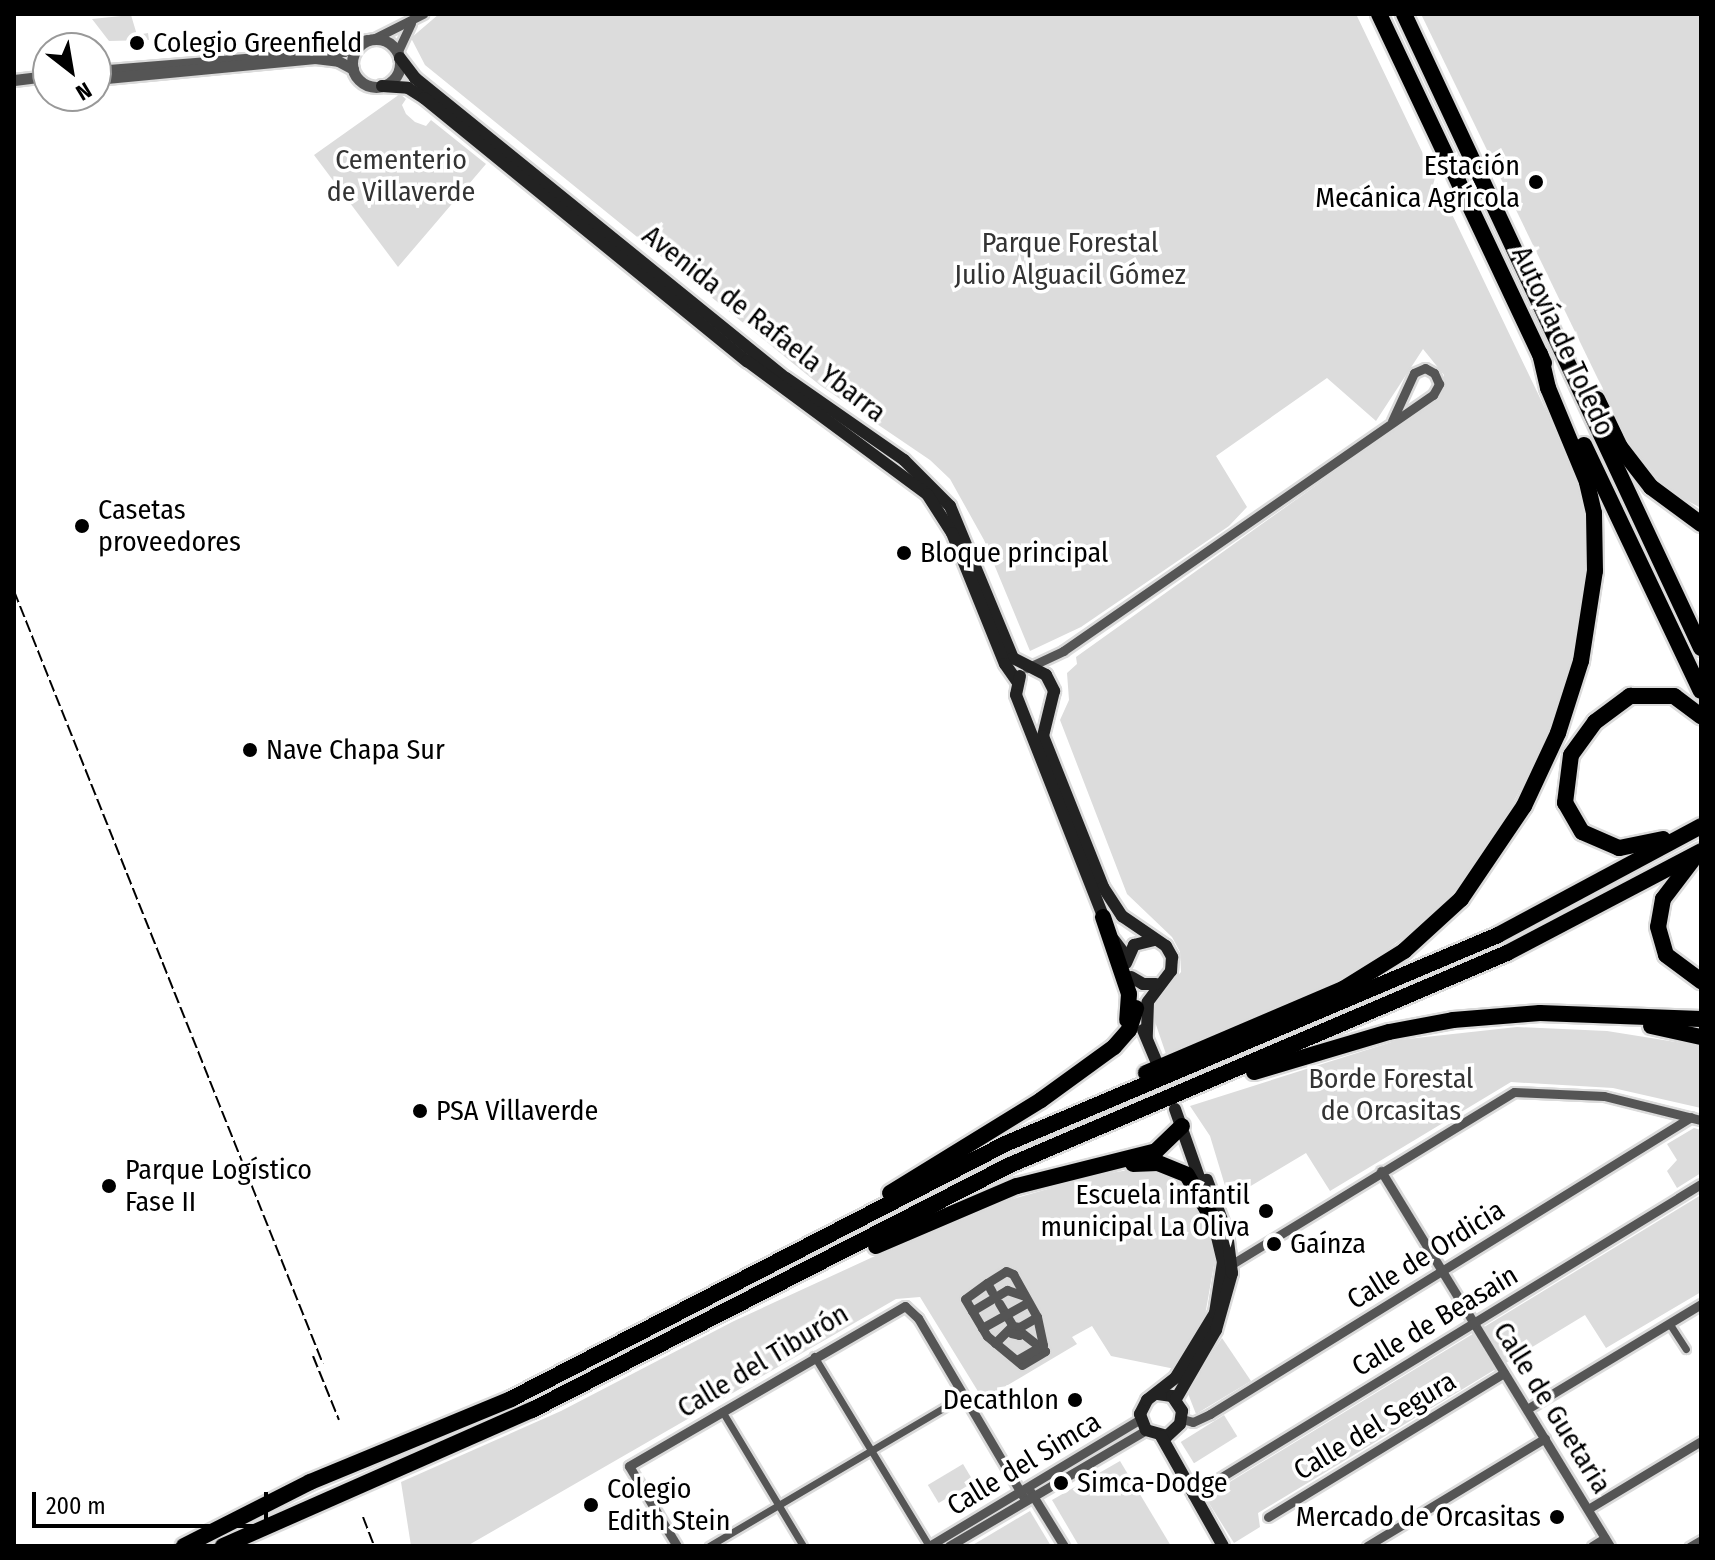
<!DOCTYPE html>
<html>
<head>
<meta charset="utf-8">
<style>
  body { margin:0 }
  #map { position:relative; width:1715px; height:1560px; overflow:hidden; background:#fff; font-family:"Fira Sans Condensed",sans-serif }
  div>[style] { position:absolute }
  .green>* { inset:0; background:#dcdcdc; transform-origin:0 0 }
  .roads { filter:drop-shadow(2px 0 #dbdbdb) drop-shadow(-2px 0 #dbdbdb) drop-shadow(0 2px #dbdbdb) drop-shadow(0 -2px #dbdbdb) }
  .pedestrian>* { height:7px; margin:-3.5px; padding:0 3.5px; transform-origin:3.5px; border-radius:3.5px; background:#555 }
  .minor>* { height:9px; margin:-4.5px; padding:0 4.5px; transform-origin:4.5px; border-radius:4.5px; background:#555 }
  .tertiary>* { height:11px; margin:-5.5px; padding:0 5.5px; transform-origin:5.5px; border-radius:5.5px; background:#555 }
  .tertiary>.ring { margin:-5.5px; padding:0; box-sizing:content-box; background:none; border:11px solid #555; border-radius:50% }
  .secondary>* { height:12px; margin:-6px; padding:0 6px; transform-origin:6px; border-radius:6px; background:#222 }
  .motorway>* { height:16px; margin:-8px; padding:0 8px; transform-origin:8px; border-radius:8px; background:#000 }
  .rail>* { height:2px; margin-top:-1px; transform-origin:0; background:repeating-linear-gradient(90deg,#000 0 12px,transparent 0 16px) }
  .dots>* { width:22px; height:22px; translate:-50% -50%; box-sizing:border-box; border:4px solid #fff; border-radius:50% }
  span { translate:-50% -50%; white-space:nowrap; text-align:center; line-height:1.15; -webkit-text-stroke:7px #fff; paint-order:stroke }
  .poi-label { font-size:28px; color:#000 }
  .left { translate:0 -50%; text-align:left }
  .right { translate:-100% -50%; text-align:right }
  .park-label { font-size:28px; color:#333 }
  .street-label { font-size:28px; color:#000 }
  .frame { position:absolute; inset:0; border:16px solid #000; pointer-events:none }
  .north { position:absolute; left:32px; top:32px; width:80px; height:80px; box-sizing:border-box; background:#fff; border:2px solid #999; border-radius:50%; rotate:149deg; font-size:22px; font-weight:700; line-height:32px; text-align:center; color:#000 }
  .north::after { content:''; display:block; margin:auto; width:28px; height:36px; background:#000; clip-path:polygon(50% 0,100% 100%,50% 72%,0 100%) }
  .scale { position:absolute; left:32px; top:1492px; width:236px; height:36px; box-sizing:border-box; border:4px solid #000; border-top:0; padding-left:10px; font-size:24px; line-height:28px; white-space:nowrap; color:#000; -webkit-text-stroke:6px #fff; paint-order:stroke }
</style>
</head>
<body>
<div id="map">
  <div class="green">
    <div style="clip-path:polygon(439px 14px,1356px 14px,1565px 450px,1584px 502px,1588px 537px,1582px 625px,1551px 731px,1491px 845px,1438px 911px,1359px 971px,1167px 1057px,1153px 1016px,1157px 999px,1181px 972px,1180px 952px,1172px 937px,1127px 894px,1060px 720px,1069px 700px,1067px 673px,1077px 664px,1076px 657px,1434px 401px,1442px 393px,1444px 375px,1423px 349px,1376px 421px,1327px 378px,1216px 456px,1247px 507px,1229px 526px,1081px 627px,1030px 651px,984px 540px,950px 479px,930px 460px,821px 386px,425px 65px,411px 38px)"></div>
    <div style="clip-path:polygon(1421px 14px,1701px 14px,1701px 508px,1667px 490px,1628px 441px)"></div>
    <div style="clip-path:polygon(131px 15px,137px 35px,148px 33px,149px 40px,109px 41px,92px 19px)"></div>
    <div style="clip-path:polygon(400px 94px,406px 99px,402px 105px,406px 114px,415px 122px,426px 126px,431px 120px,486px 164px,398px 267px,314px 155px)"></div>
    <div style="clip-path:polygon(1517px 1027px,1607px 1031px,1701px 1046px,1701px 1108px,1613px 1088px,1511px 1082px,1330px 1191px,1306px 1153px,1229px 1199px,1210px 1136px,1190px 1106px,1398px 1040px)"></div>
    <div style="clip-path:polygon(1694px 1128px,1701px 1130px,1701px 1173px,1677px 1188px,1667px 1171px,1677px 1160px,1667px 1144px)"></div>
    <div style="clip-path:polygon(1148px 1167px,1181px 1176px,1206px 1217px,1216px 1254px,1204px 1321px,1175px 1369px,1111px 1356px,1092px 1326px,1072px 1337px,1077px 1344px,986px 1398px,979px 1393px,920px 1297px,896px 1299px,467px 1546px,411px 1546px,401px 1482px,561px 1411px,734px 1321px,977px 1209px,1097px 1175px)"></div>
    <div style="clip-path:polygon(1701px 1195px,1701px 1292px,1606px 1348px,1585px 1315px,1258px 1513px,1260px 1527px,1234px 1543px,1205px 1497px)"></div>
    <div style="clip-path:polygon(1222px 1338px,1251px 1381px,1196px 1414px,1187px 1391px)"></div>
    <div style="left:1224px;top:1415px;width:25px;height:51px;rotate:58deg"></div>
    <div style="clip-path:polygon(1120px 1461px,1171px 1546px,1079px 1546px,1052px 1500px)"></div>
    <div style="left:963px;top:1464px;width:21px;height:41px;rotate:59deg"></div>
    <div style="clip-path:polygon(1030px 1511px,1051px 1546px,971px 1546px)"></div>
  </div>
  <div class="roads">
    <div class="pedestrian">
      <div style="left:1669px;top:1323px;width:31px;rotate:57deg"></div>
      <div style="left:814px;top:1356px;width:222px;rotate:58.8deg"></div>
      <div style="left:722px;top:1411px;width:157px;rotate:59deg"></div>
      <div style="left:709px;top:1546px;width:296px;rotate:-30.5deg"></div>
      <div style="left:1689px;top:1546px;width:14px;rotate:-30deg"></div>
    </div>
    <div class="minor">
      <div style="left:375px;top:38px;width:54px;rotate:-26.6deg"></div>
      <div style="left:398px;top:51px;width:31px;rotate:-65deg"></div>
      <div style="left:1027px;top:668px;width:40px;rotate:-25deg"></div>
      <div style="left:1063px;top:651px;width:450px;rotate:-34.7deg"></div>
      <div style="left:1433px;top:395px;width:13px;rotate:-61deg"></div>
      <div style="left:1439px;top:384px;width:12px;rotate:-114deg"></div>
      <div style="left:1434px;top:373px;width:10px;rotate:-151deg"></div>
      <div style="left:1425px;top:368px;width:12px;rotate:156deg"></div>
      <div style="left:1414px;top:373px;width:53px;rotate:114.6deg"></div>
      <div style="left:1381px;top:1171px;width:439px;rotate:58.6deg"></div>
      <div style="left:1232px;top:1264px;width:330px;rotate:-31.4deg"></div>
      <div style="left:1514px;top:1092px;width:90px;rotate:2.5deg"></div>
      <div style="left:1604px;top:1096px;width:100px;rotate:13.9deg"></div>
      <div style="left:987px;top:1283px;width:22px;rotate:-32deg"></div>
      <div style="left:1006px;top:1271px;width:8px;rotate:23deg"></div>
      <div style="left:1013px;top:1274px;width:49px;rotate:60.8deg"></div>
      <div style="left:1037px;top:1317px;width:20px;rotate:150deg"></div>
      <div style="left:992px;top:1292px;width:10px;rotate:-119deg"></div>
      <div style="left:987px;top:1283px;width:27px;rotate:144deg"></div>
      <div style="left:965px;top:1299px;width:43px;rotate:59.3deg"></div>
      <div style="left:987px;top:1336px;width:45px;rotate:39.6deg"></div>
      <div style="left:1022px;top:1365px;width:27px;rotate:-31deg"></div>
      <div style="left:1045px;top:1351px;width:31px;rotate:-142deg"></div>
      <div style="left:999px;top:1303px;width:27px;rotate:59deg"></div>
      <div style="left:972px;top:1311px;width:41px;rotate:-31deg"></div>
      <div style="left:1007px;top:1290px;width:18px;rotate:19deg"></div>
      <div style="left:982px;top:1328px;width:49px;rotate:-29.2deg"></div>
      <div style="left:995px;top:1343px;width:24px;rotate:-45deg"></div>
      <div style="left:1012px;top:1326px;width:8px;rotate:7deg"></div>
      <div style="left:1020px;top:1327px;width:8px;rotate:97deg"></div>
      <div style="left:1019px;top:1335px;width:8px;rotate:-166deg"></div>
      <div style="left:1017px;top:1360px;width:30px;rotate:-30deg"></div>
      <div style="left:1043px;top:1345px;width:29px;rotate:-102deg"></div>
      <div style="left:1527px;top:1409px;width:203px;rotate:-31.1deg"></div>
      <div style="left:1182px;top:1419px;width:11px;rotate:15deg"></div>
      <div style="left:1193px;top:1422px;width:19px;rotate:-25deg"></div>
      <div style="left:1210px;top:1414px;width:565px;rotate:-31.69deg"></div>
      <div style="left:1030px;top:1491px;width:65px;rotate:58.3deg"></div>
      <div style="left:1192px;top:1495px;width:596px;rotate:-31.43deg"></div>
      <div style="left:1588px;top:1509px;width:132px;rotate:-31deg"></div>
      <div style="left:1268px;top:1517px;width:276px;rotate:-31.4deg"></div>
      <div style="left:677px;top:1546px;width:93px;rotate:-121deg"></div>
      <div style="left:629px;top:1466px;width:319px;rotate:-30.1deg"></div>
      <div style="left:905px;top:1306px;width:18px;rotate:43deg"></div>
      <div style="left:918px;top:1318px;width:211px;rotate:59.5deg"></div>
      <div style="left:929px;top:1546px;width:246px;rotate:-31deg"></div>
      <div style="left:949px;top:1546px;width:229px;rotate:-30.5deg"></div>
      <div style="left:1367px;top:1546px;width:208px;rotate:-31.2deg"></div>
      <div style="left:1592px;top:1546px;width:15px;rotate:-32deg"></div>
    </div>
    <div class="tertiary">
      <div class="ring" style="left:352px;top:39px;width:37px;height:37px"></div>
      <div style="left:96px;top:71px;width:249px;rotate:-4.6deg"></div>
      <div style="left:344px;top:51px;width:25px;rotate:-26deg"></div>
      <div style="left:96px;top:79px;width:220px;rotate:-5.5deg"></div>
      <div style="left:315px;top:58px;width:23px;rotate:7deg"></div>
      <div style="left:338px;top:61px;width:17px;rotate:28deg"></div>
      <div style="left:14px;top:80px;width:34px;rotate:-7deg"></div>
    </div>
    <div class="secondary">
      <div style="left:400px;top:58px;width:25px;rotate:53deg"></div>
      <div style="left:415px;top:78px;width:477px;rotate:39deg"></div>
      <div style="left:786px;top:378px;width:144px;rotate:34.8deg"></div>
      <div style="left:904px;top:460px;width:65px;rotate:45deg"></div>
      <div style="left:950px;top:506px;width:165px;rotate:67.5deg"></div>
      <div style="left:1013px;top:658px;width:37px;rotate:27deg"></div>
      <div style="left:1046px;top:675px;width:18px;rotate:63deg"></div>
      <div style="left:1054px;top:691px;width:46px;rotate:103.7deg"></div>
      <div style="left:1043px;top:736px;width:162px;rotate:68.3deg"></div>
      <div style="left:1103px;top:887px;width:35px;rotate:57deg"></div>
      <div style="left:1122px;top:916px;width:53px;rotate:34.3deg"></div>
      <div style="left:1166px;top:946px;width:13px;rotate:61deg"></div>
      <div style="left:1172px;top:957px;width:14px;rotate:94deg"></div>
      <div style="left:1171px;top:971px;width:39px;rotate:127deg"></div>
      <div style="left:1148px;top:1002px;width:35px;rotate:92deg"></div>
      <div style="left:382px;top:86px;width:26px;rotate:4deg"></div>
      <div style="left:408px;top:88px;width:19px;rotate:32deg"></div>
      <div style="left:424px;top:98px;width:417px;rotate:39.2deg"></div>
      <div style="left:747px;top:361px;width:224px;rotate:36.5deg"></div>
      <div style="left:927px;top:494px;width:46px;rotate:57.3deg"></div>
      <div style="left:952px;top:533px;width:141px;rotate:68deg"></div>
      <div style="left:1005px;top:664px;width:21px;rotate:55deg"></div>
      <div style="left:1020px;top:676px;width:19px;rotate:102deg"></div>
      <div style="left:1016px;top:695px;width:245px;rotate:68.5deg"></div>
      <div style="left:1114px;top:940px;width:21px;rotate:53deg"></div>
      <div style="left:1126px;top:963px;width:20px;rotate:-66deg"></div>
      <div style="left:1134px;top:945px;width:21px;rotate:-14deg"></div>
      <div style="left:1131px;top:977px;width:14px;rotate:30deg"></div>
      <div style="left:1143px;top:984px;width:13px"></div>
      <div style="left:1143px;top:1030px;width:34px;rotate:67deg"></div>
      <div style="left:1175px;top:1109px;width:90px;rotate:70.6deg"></div>
      <div style="left:1158px;top:1394px;width:14px;rotate:8deg"></div>
      <div style="left:1172px;top:1396px;width:18px;rotate:56deg"></div>
      <div style="left:1182px;top:1411px;width:13px;rotate:99deg"></div>
      <div style="left:1180px;top:1424px;width:18px;rotate:137deg"></div>
      <div style="left:1167px;top:1436px;width:22px;rotate:-164deg"></div>
      <div style="left:1146px;top:1430px;width:17px;rotate:-111deg"></div>
      <div style="left:1140px;top:1414px;width:16px;rotate:-63deg"></div>
      <div style="left:1147px;top:1400px;width:37px;rotate:-38deg"></div>
      <div style="left:1176px;top:1377px;width:75px;rotate:-58.6deg"></div>
      <div style="left:1215px;top:1313px;width:52px;rotate:-81.1deg"></div>
      <div style="left:1223px;top:1262px;width:47px;rotate:-103.4deg"></div>
      <div style="left:1176px;top:1399px;width:80px;rotate:-59.9deg"></div>
      <div style="left:1216px;top:1330px;width:59px;rotate:-74.3deg"></div>
      <div style="left:1232px;top:1273px;width:40px;rotate:-97.1deg"></div>
      <div style="left:1227px;top:1233px;width:57px;rotate:-110.7deg"></div>
      <div style="left:1161px;top:1436px;width:126px;rotate:60.6deg"></div>
    </div>
    <div class="motorway">
      <div style="left:1379px;top:14px;width:386px;rotate:64.7deg"></div>
      <div style="left:1404px;top:14px;width:700px;rotate:64.9deg"></div>
      <div style="left:1597px;top:399px;width:53px;rotate:64.4deg"></div>
      <div style="left:1620px;top:447px;width:51px;rotate:52.2deg"></div>
      <div style="left:1651px;top:487px;width:62px;rotate:36.5deg"></div>
      <div style="left:1584px;top:445px;width:272px;rotate:64.6deg"></div>
      <div style="left:1663px;top:839px;width:45px;rotate:168.4deg"></div>
      <div style="left:1619px;top:848px;width:40px;rotate:-156.6deg"></div>
      <div style="left:1582px;top:832px;width:34px;rotate:-120deg"></div>
      <div style="left:1565px;top:803px;width:48px;rotate:-82.9deg"></div>
      <div style="left:1571px;top:755px;width:41px;rotate:-54deg"></div>
      <div style="left:1595px;top:722px;width:44px;rotate:-36.6deg"></div>
      <div style="left:1630px;top:696px;width:44px"></div>
      <div style="left:1674px;top:696px;width:34px;rotate:37deg"></div>
      <div style="left:1692px;top:861px;width:48px;rotate:127.3deg"></div>
      <div style="left:1663px;top:899px;width:28px;rotate:100deg"></div>
      <div style="left:1658px;top:927px;width:29px;rotate:74deg"></div>
      <div style="left:1666px;top:955px;width:44px;rotate:36.6deg"></div>
      <div style="left:1103px;top:917px;width:81px;rotate:71.3deg"></div>
      <div style="left:1129px;top:994px;width:26px;rotate:94deg"></div>
      <div style="left:1651px;top:1026px;width:51px;rotate:12.4deg"></div>
      <div style="left:1254px;top:1072px;width:141px;rotate:-16.5deg"></div>
      <div style="left:1389px;top:1032px;width:65px;rotate:-10.6deg"></div>
      <div style="left:1453px;top:1020px;width:87px;rotate:-4.6deg"></div>
      <div style="left:1540px;top:1013px;width:161px;rotate:2.1deg"></div>
      <div style="left:1146px;top:1073px;width:214px;rotate:-23.1deg"></div>
      <div style="left:1343px;top:989px;width:72px;rotate:-31.9deg"></div>
      <div style="left:1404px;top:951px;width:77px;rotate:-42.4deg"></div>
      <div style="left:1461px;top:899px;width:112px;rotate:-55.9deg"></div>
      <div style="left:1524px;top:806px;width:81px;rotate:-65deg"></div>
      <div style="left:1558px;top:733px;width:76px;rotate:-72.3deg"></div>
      <div style="left:1581px;top:661px;width:91px;rotate:-81.2deg"></div>
      <div style="left:1595px;top:571px;width:58px;rotate:-91deg"></div>
      <div style="left:1594px;top:513px;width:32px;rotate:-103deg"></div>
      <div style="left:1587px;top:482px;width:102px;rotate:-112.5deg"></div>
      <div style="left:1548px;top:388px;width:35px;rotate:-103deg"></div>
      <div style="left:1133px;top:1164px;width:25px;rotate:-2deg"></div>
      <div style="left:1158px;top:1163px;width:31px;rotate:22deg"></div>
      <div style="left:1187px;top:1175px;width:56px;rotate:59.7deg"></div>
      <div style="left:890px;top:1193px;width:177px;rotate:-31.6deg"></div>
      <div style="left:1041px;top:1100px;width:90px;rotate:-36deg"></div>
      <div style="left:1114px;top:1047px;width:23px;rotate:-49deg"></div>
      <div style="left:1129px;top:1030px;width:23px;rotate:-72deg"></div>
      <div style="left:876px;top:1246px;width:153px;rotate:-23.1deg"></div>
      <div style="left:1017px;top:1186px;width:143px;rotate:-14.1deg"></div>
      <div style="left:1156px;top:1151px;width:36px;rotate:-44deg"></div>
      <div style="left:184px;top:1546px;width:141px;rotate:-26.9deg"></div>
      <div style="left:310px;top:1482px;width:217px;rotate:-22.4deg"></div>
      <div style="left:511px;top:1399px;width:556px;rotate:-27.3deg"></div>
      <div style="left:1005px;top:1144px;width:535px;rotate:-22.97deg"></div>
      <div style="left:1498px;top:935px;width:230px;rotate:-28.2deg"></div>
      <div style="left:223px;top:1546px;width:338px;rotate:-23.8deg"></div>
      <div style="left:532px;top:1410px;width:537px;rotate:-27.14deg"></div>
      <div style="left:1010px;top:1165px;width:540px;rotate:-23.1deg"></div>
      <div style="left:1507px;top:953px;width:219px;rotate:-27.7deg"></div>
    </div>
  </div>
  <div class="rail">
    <div style="left:14px;top:591px;width:832px;rotate:68.21deg"></div>
    <div style="left:313px;top:1356px;width:69px;rotate:67.9deg"></div>
    <div style="left:363px;top:1517px;width:31px;rotate:69deg"></div>
  </div>
  <div class="dots">
    <div style="left:137px;top:43px;background:#000"></div>
    <div style="left:1536px;top:182px;background:#000"></div>
    <div style="left:82px;top:526px;background:#000"></div>
    <div style="left:904px;top:553px;background:#000"></div>
    <div style="left:250px;top:750px;background:#000"></div>
    <div style="left:420px;top:1111px;background:#000"></div>
    <div style="left:109px;top:1186px;background:#000"></div>
    <div style="left:1266px;top:1211px;background:#000"></div>
    <div style="left:1274px;top:1244px;background:#000"></div>
    <div style="left:1075px;top:1400px;background:#000"></div>
    <div style="left:1061px;top:1483px;background:#000"></div>
    <div style="left:591px;top:1505px;background:#000"></div>
    <div style="left:1557px;top:1517px;background:#000"></div>
  </div>
  <div class="poi-label">
    <span class="left" style="left:153px;top:43px">Colegio Greenfield</span>
    <span class="right" style="left:1520px;top:182px">Estación<br>Mecánica Agrícola</span>
    <span class="left" style="left:98px;top:526px">Casetas<br>proveedores</span>
    <span class="left" style="left:920px;top:553px">Bloque principal</span>
    <span class="left" style="left:266px;top:750px">Nave Chapa Sur</span>
    <span class="left" style="left:436px;top:1111px">PSA Villaverde</span>
    <span class="left" style="left:125px;top:1186px">Parque Logístico<br>Fase II</span>
    <span class="right" style="left:1250px;top:1211px">Escuela infantil<br>municipal La Oliva</span>
    <span class="left" style="left:1290px;top:1244px">Gaínza</span>
    <span class="right" style="left:1059px;top:1400px">Decathlon</span>
    <span class="left" style="left:1077px;top:1483px">Simca-Dodge</span>
    <span class="left" style="left:607px;top:1505px">Colegio<br>Edith Stein</span>
    <span class="right" style="left:1541px;top:1517px">Mercado de Orcasitas</span>
  </div>
  <div class="park-label">
    <span style="left:401px;top:176px">Cementerio<br>de Villaverde</span>
    <span style="left:1070px;top:259px">Parque Forestal<br>Julio Alguacil Gómez</span>
    <span style="left:1391px;top:1095px">Borde Forestal<br>de Orcasitas</span>
  </div>
  <div class="street-label">
    <span style="left:764px;top:324px;rotate:38deg">Avenida de Rafaela Ybarra</span>
    <span style="left:1563px;top:341px;rotate:65deg">Autovía de Toledo</span>
    <span style="left:1426px;top:1255px;rotate:-32deg">Calle de Ordicia</span>
    <span style="left:1435px;top:1321px;rotate:-31deg">Calle de Beasain</span>
    <span style="left:763px;top:1361px;rotate:-31deg">Calle del Tiburón</span>
    <span style="left:1552px;top:1408px;rotate:58deg">Calle de Guetaria</span>
    <span style="left:1375px;top:1426px;rotate:-31deg">Calle del Segura</span>
    <span style="left:1024px;top:1464px;rotate:-31deg">Calle del Simca</span>
  </div>
  <div class="frame"></div>
  <div class="north">N</div>
  <div class="scale">200 m</div>
</div>
</body>
</html>
